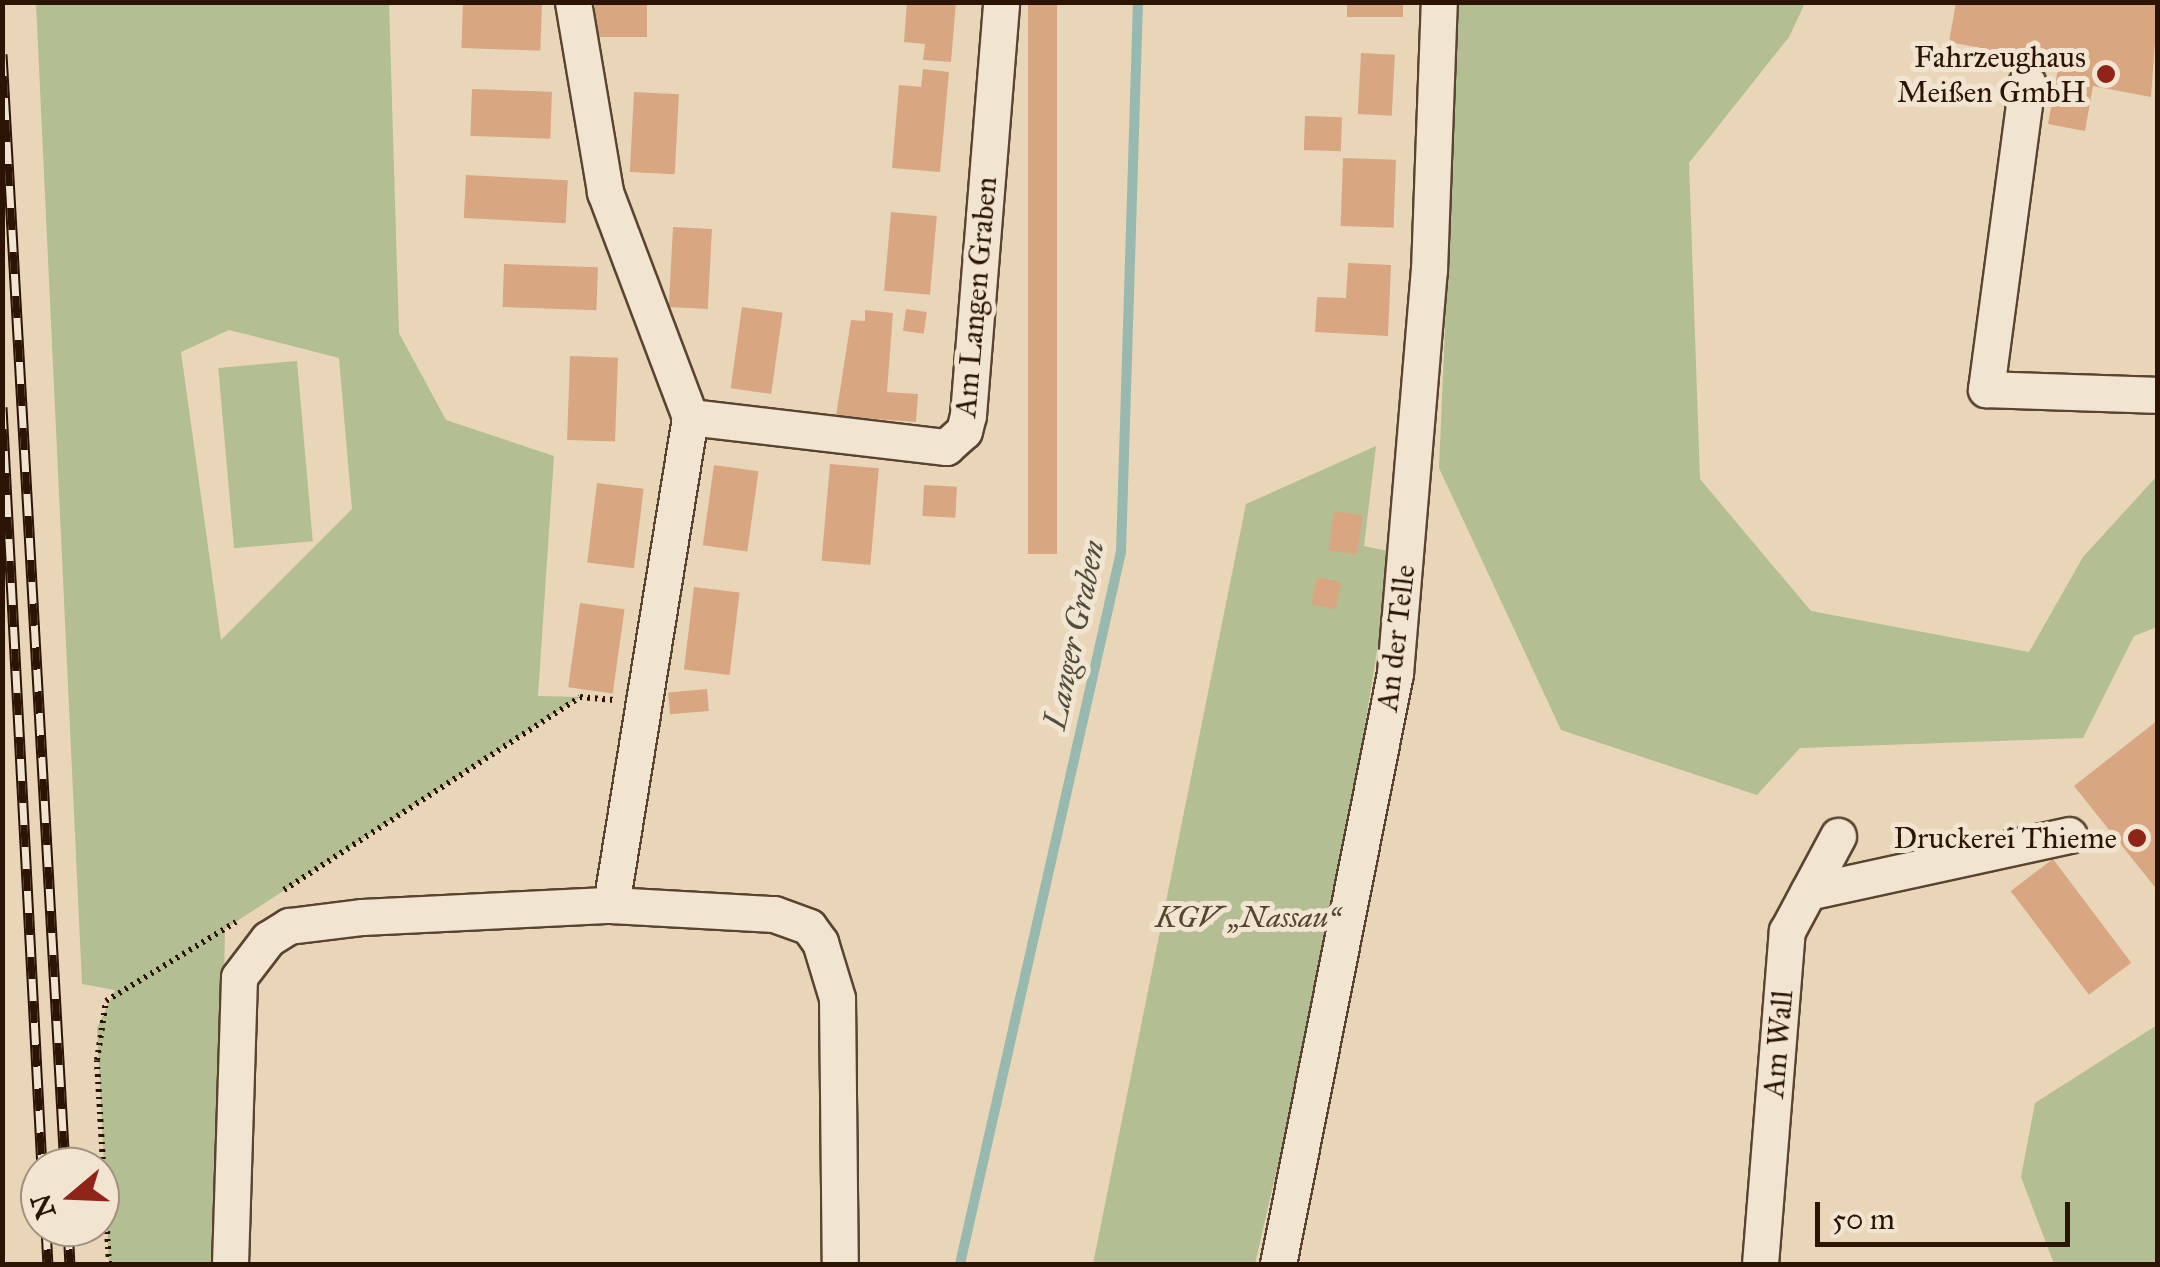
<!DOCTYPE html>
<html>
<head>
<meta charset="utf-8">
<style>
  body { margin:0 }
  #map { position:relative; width:2160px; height:1267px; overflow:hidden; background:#e9d6b8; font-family:"IM FELL Great Primer",serif }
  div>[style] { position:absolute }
  .green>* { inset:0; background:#b3be92; transform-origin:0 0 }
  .stream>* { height:10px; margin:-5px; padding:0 5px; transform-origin:5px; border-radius:5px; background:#97b9b0 }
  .building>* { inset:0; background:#d8a782; transform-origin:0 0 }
  .path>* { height:6px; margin-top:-3px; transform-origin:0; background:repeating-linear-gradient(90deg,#2b1403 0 2.5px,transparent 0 7.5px) }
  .roads { filter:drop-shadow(2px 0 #5a4430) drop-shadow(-2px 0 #5a4430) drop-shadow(0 2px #5a4430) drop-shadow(0 -2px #5a4430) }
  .minor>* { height:35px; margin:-17.5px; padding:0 17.5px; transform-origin:17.5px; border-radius:17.5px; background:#f1e4d1 }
  .rail>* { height:11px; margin-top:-5.5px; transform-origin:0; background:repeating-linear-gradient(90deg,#f1e4d1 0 22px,#2b1403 0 44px); box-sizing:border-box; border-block:2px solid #2b1403 }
  .dots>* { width:28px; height:28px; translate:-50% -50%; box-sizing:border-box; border:5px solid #f1e4d1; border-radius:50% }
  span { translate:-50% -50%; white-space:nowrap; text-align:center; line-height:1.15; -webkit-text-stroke:10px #f1e4d1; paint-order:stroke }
  .poi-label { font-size:30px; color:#2b1403 }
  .right { translate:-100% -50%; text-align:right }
  .street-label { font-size:30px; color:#2b1403 }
  .park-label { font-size:30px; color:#54472e; font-style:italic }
  .water-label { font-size:32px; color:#514e40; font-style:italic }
  .frame { position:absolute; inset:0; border:5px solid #2b1403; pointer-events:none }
  .north { position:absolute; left:20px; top:1147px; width:100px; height:100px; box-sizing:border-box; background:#f1e4d1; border:2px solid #a2917f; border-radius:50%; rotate:251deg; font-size:28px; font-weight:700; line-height:40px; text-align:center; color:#2b1403 }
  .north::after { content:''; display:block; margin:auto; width:35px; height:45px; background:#8f2418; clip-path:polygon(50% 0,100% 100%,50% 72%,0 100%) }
  .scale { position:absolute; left:1815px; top:1202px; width:255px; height:45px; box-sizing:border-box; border:5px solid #2b1403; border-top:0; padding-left:12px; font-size:30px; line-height:35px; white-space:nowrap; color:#2b1403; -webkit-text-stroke:8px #f1e4d1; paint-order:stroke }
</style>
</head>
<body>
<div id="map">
  <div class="green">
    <div style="clip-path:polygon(evenodd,36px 3px,389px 3px,399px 333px,446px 420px,554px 456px,538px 696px,580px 697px,225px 929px,219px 1264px,109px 1264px,97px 1028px,115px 990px,82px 984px,36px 3px,229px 330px,339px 358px,352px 509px,221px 640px,181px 352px,229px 330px)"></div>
    <div style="clip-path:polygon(1459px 3px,1805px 3px,1789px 37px,1689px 163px,1700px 479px,1811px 611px,2029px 652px,2083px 557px,2157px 476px,2157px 627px,2134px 636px,2083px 738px,1800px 748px,1757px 795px,1561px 730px,1439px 468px)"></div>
    <div style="left:297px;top:361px;width:181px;height:79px;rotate:85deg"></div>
    <div style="clip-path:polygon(1376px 446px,1364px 546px,1393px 552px,1333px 924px,1255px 1264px,1093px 1264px,1246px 504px)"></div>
    <div style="clip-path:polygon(2157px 1025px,2157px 1264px,2054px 1264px,2021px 1177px,2035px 1103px)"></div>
  </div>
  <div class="stream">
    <div style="left:960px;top:1264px;width:730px;rotate:-77.26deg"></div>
    <div style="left:1121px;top:552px;width:550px;rotate:-88.23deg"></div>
  </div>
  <div class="building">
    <div style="left:463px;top:2px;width:79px;height:46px;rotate:2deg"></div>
    <div style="left:595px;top:2px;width:52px;height:35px"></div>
    <div style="clip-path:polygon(907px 2px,956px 2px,951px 62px,923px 60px,925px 44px,904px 42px)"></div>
    <div style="left:1028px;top:2px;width:29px;height:552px"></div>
    <div style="left:1347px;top:2px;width:56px;height:15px"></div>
    <div style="clip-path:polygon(1956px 2px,2158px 2px,2151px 97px,2093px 86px,2085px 131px,2048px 124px,2059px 63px,1949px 42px)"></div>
    <div style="left:1361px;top:53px;width:34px;height:61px;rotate:3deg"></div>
    <div style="clip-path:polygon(923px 69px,949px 72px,940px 172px,892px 168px,899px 85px,921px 87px)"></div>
    <div style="left:472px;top:89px;width:80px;height:47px;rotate:2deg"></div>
    <div style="left:634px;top:92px;width:45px;height:80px;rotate:3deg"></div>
    <div style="left:1305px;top:116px;width:37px;height:34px;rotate:2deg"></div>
    <div style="left:1343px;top:158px;width:53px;height:68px;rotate:2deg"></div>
    <div style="left:466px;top:175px;width:102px;height:43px;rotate:3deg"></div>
    <div style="left:891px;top:212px;width:46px;height:79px;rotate:5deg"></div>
    <div style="left:673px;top:227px;width:39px;height:80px;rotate:3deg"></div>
    <div style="clip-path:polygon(1348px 263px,1391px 265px,1388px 336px,1315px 332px,1317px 297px,1346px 298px)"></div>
    <div style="left:504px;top:264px;width:94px;height:43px;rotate:2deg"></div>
    <div style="left:742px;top:307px;width:41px;height:82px;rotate:8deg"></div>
    <div style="left:906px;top:309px;width:21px;height:22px;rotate:8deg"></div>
    <div style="clip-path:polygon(865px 310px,893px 313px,887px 392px,918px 394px,916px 422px,836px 416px,851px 320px,865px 321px)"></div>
    <div style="left:570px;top:356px;width:48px;height:84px;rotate:2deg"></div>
    <div style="left:830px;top:464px;width:49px;height:97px;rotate:5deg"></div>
    <div style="left:714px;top:465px;width:45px;height:81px;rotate:8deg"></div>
    <div style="left:597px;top:483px;width:47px;height:80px;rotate:7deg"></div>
    <div style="left:924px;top:485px;width:33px;height:31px;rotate:3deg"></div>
    <div style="left:1334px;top:511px;width:29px;height:40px;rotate:8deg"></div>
    <div style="left:1317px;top:577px;width:25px;height:28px;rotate:12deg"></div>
    <div style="left:694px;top:587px;width:46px;height:83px;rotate:7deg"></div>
    <div style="left:580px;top:603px;width:45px;height:85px;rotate:8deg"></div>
    <div style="left:707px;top:689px;width:22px;height:39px;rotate:85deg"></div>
    <div style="clip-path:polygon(2158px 720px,2158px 891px,2074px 786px)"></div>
    <div style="left:2053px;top:859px;width:130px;height:53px;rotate:53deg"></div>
  </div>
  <div class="path">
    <div style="left:284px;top:890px;width:353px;rotate:-33.1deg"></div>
    <div style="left:580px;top:697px;width:34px;rotate:5deg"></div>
    <div style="left:109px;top:1264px;width:204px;rotate:-93.4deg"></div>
    <div style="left:97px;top:1060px;width:60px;rotate:-81.3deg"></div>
    <div style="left:106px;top:1001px;width:152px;rotate:-31.3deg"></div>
  </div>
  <div class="roads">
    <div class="minor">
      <div style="left:573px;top:2px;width:193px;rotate:80.4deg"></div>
      <div style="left:605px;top:192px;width:241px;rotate:69.3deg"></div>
      <div style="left:690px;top:417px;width:258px;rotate:6.7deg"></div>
      <div style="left:946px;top:447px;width:24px;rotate:-42deg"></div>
      <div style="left:964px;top:431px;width:16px;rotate:-76deg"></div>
      <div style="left:968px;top:415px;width:414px;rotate:-85.4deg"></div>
      <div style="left:2027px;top:82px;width:310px;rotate:97.6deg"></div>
      <div style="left:1986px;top:389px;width:172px;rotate:2deg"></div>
      <div style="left:1808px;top:892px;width:267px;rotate:-12.3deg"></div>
      <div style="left:611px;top:905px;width:494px;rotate:-80.8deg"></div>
      <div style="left:230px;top:1264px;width:287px;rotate:-88.2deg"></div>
      <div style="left:239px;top:977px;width:48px;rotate:-52.7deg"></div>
      <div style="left:268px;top:939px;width:25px;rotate:-32deg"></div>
      <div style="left:289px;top:926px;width:74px;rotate:-7deg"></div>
      <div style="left:362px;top:917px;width:249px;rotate:-2.8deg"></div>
      <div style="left:611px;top:905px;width:163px;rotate:3.2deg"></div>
      <div style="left:774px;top:914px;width:37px;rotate:20deg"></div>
      <div style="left:809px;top:927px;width:19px;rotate:54deg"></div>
      <div style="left:820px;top:942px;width:59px;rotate:73.1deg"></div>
      <div style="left:837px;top:998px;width:266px;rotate:89.4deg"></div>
      <div style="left:1278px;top:1264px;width:602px;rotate:-78.8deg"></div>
      <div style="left:1395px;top:673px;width:404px;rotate:-85.2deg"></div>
      <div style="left:1429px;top:270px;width:268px;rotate:-87.9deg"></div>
      <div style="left:1760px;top:1264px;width:334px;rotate:-85.4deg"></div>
      <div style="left:1787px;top:931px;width:108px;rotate:-61.8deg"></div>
    </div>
  </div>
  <div class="rail">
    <div style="left:2px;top:54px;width:1115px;rotate:86.76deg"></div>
    <div style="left:2px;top:407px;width:761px;rotate:86.99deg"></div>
    <div style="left:46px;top:1227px;width:37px;rotate:87deg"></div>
    <div style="left:68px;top:1227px;width:37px;rotate:87deg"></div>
  </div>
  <div class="dots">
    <div style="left:2106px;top:74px;background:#8f2418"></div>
    <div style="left:2137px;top:838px;background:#8f2418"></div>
  </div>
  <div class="poi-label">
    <span class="right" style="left:2086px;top:74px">Fahrzeughaus<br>Meißen GmbH</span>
    <span class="right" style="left:2117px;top:838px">Druckerei Thieme</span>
  </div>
  <div class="street-label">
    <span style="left:976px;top:297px;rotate:-85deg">Am Langen Graben</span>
    <span style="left:1396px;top:638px;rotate:-83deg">An der Telle</span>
    <span style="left:1778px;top:1044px;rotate:-85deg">Am Wall</span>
  </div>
  <div class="park-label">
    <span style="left:1248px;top:917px">KGV „Nassau“</span>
  </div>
  <div class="water-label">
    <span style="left:1075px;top:635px;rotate:-78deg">Langer Graben</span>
  </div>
  <div class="frame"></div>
  <div class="north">N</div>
  <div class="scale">50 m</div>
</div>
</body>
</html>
